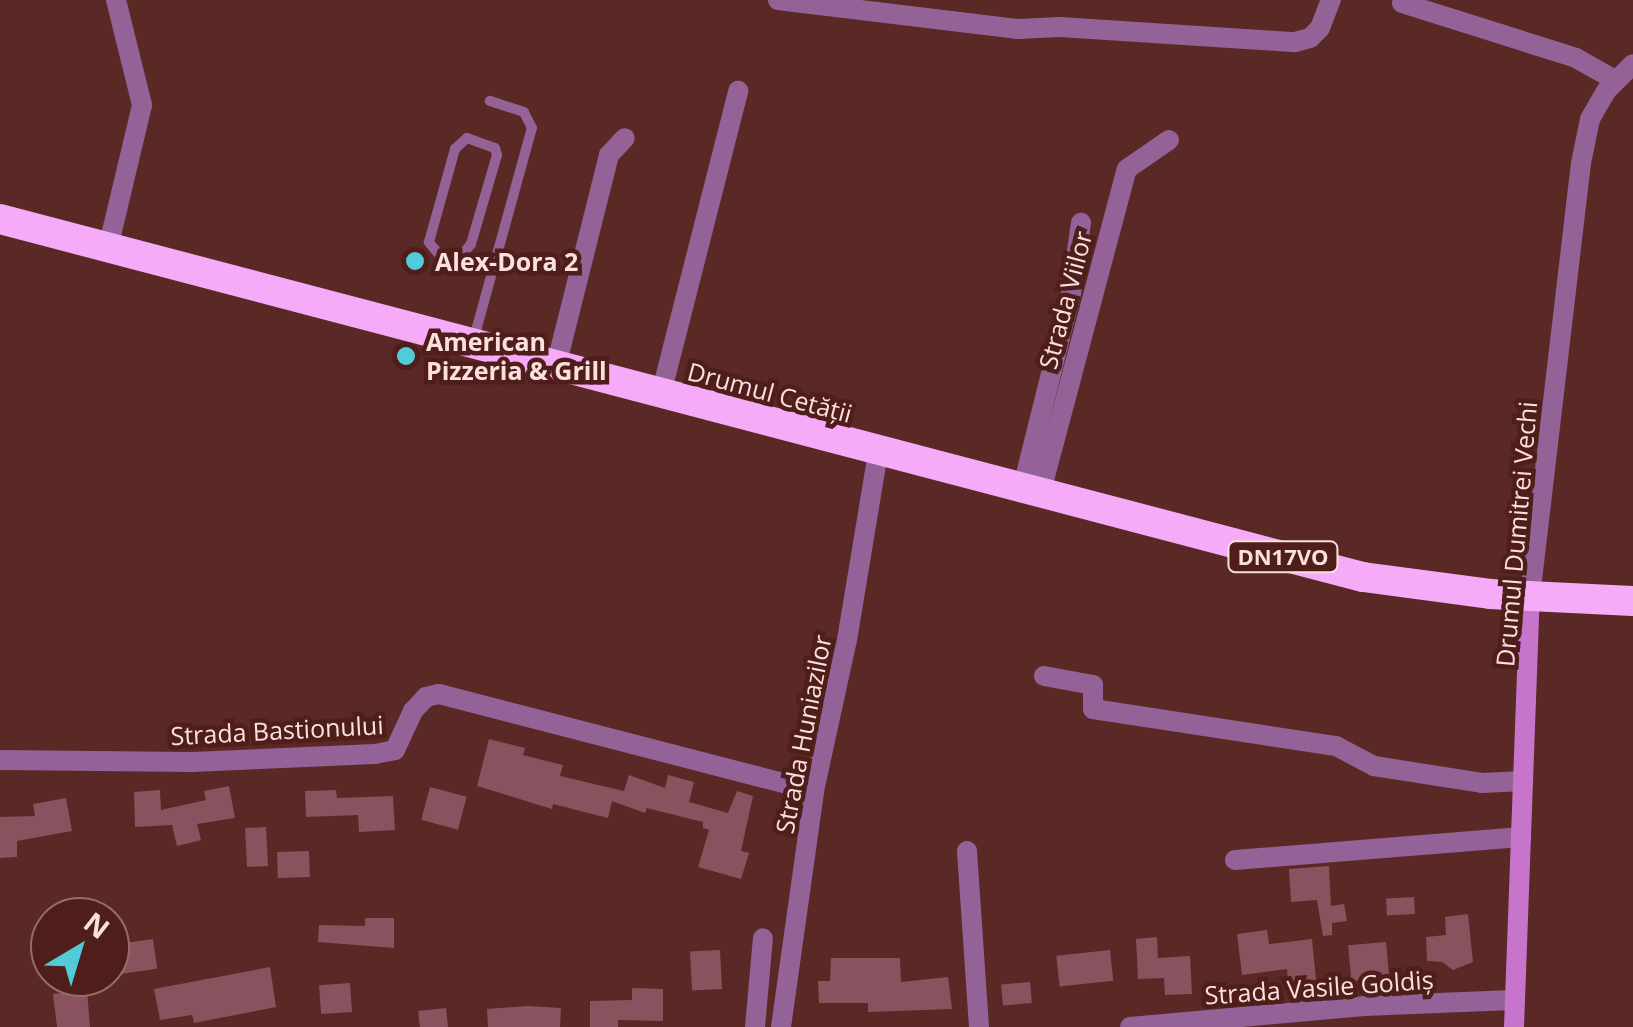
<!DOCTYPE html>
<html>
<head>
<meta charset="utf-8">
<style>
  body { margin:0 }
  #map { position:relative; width:1633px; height:1027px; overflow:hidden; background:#5a2825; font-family:"Open Sans",sans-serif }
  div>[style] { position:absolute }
  .building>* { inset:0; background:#89525e; transform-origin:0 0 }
  .lane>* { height:10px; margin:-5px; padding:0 5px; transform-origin:5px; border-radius:5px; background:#946296 }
  .street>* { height:20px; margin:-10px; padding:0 10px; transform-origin:10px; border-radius:10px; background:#946296 }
  .secondary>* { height:20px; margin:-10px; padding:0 10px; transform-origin:10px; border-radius:10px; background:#c675ca }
  .highway>* { height:30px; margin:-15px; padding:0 15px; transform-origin:15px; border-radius:15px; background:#f6abf9 }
  .dots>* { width:28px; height:28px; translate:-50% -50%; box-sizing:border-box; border:5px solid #4f1e1b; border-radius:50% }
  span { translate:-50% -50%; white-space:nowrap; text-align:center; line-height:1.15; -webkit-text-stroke:9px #4f1e1b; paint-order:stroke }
  .shield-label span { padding:2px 8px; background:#4f1e1b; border:2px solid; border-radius:8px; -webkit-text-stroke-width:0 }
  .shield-label { font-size:22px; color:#fbe0dd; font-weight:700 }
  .poi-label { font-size:25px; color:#fbe0dd; font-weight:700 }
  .left { translate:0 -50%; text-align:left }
  .street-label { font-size:25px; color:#fbe0dd }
  .north { position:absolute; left:30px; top:897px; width:100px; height:100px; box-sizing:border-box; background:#4f1e1b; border:2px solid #946c69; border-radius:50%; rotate:38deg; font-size:28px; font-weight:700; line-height:40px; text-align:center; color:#fbe0dd }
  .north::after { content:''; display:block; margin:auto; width:35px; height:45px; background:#52cbd9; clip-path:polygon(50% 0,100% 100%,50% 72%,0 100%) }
</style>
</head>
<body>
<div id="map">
  <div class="building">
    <div style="clip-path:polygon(489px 739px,525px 748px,523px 755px,563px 765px,560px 776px,624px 791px,629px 775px,665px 788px,668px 775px,694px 782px,689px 802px,728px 813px,737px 791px,753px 796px,741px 851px,749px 853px,741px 879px,698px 867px,709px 830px,703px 828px,703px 822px,647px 808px,645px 813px,612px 801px,608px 818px,553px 804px,552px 809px,477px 786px)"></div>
    <div style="clip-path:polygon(229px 786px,235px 818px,197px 824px,201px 840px,177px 846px,172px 825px,135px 827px,134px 792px,160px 790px,161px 810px,206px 800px,204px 791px)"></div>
    <div style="left:430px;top:787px;width:38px;height:34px;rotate:15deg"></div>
    <div style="clip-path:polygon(336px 790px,337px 798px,393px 796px,395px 830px,359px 832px,358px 815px,306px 817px,305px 791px)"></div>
    <div style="clip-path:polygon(66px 798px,72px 831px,17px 841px,17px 857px,0 858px,0 817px,35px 816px,33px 804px)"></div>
    <div style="left:266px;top:827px;width:39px;height:21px;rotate:87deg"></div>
    <div style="left:309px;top:851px;width:26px;height:32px;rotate:88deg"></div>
    <div style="clip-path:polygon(1329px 866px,1331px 906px,1344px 904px,1347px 921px,1332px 923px,1332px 935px,1323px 936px,1317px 900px,1291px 902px,1289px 869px)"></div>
    <div style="left:1414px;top:897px;width:17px;height:28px;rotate:87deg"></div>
    <div style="clip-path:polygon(1468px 914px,1473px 962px,1453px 970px,1442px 962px,1427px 961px,1426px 937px,1446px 935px,1445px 917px)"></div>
    <div style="clip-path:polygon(365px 918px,394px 918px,394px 948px,318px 942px,319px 925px,365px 926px)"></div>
    <div style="clip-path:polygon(1267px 930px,1269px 944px,1312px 939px,1316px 980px,1288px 982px,1287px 969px,1242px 975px,1237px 934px)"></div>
    <div style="clip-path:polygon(1157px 937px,1158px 958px,1190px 956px,1192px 994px,1165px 995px,1164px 978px,1138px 979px,1136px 939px)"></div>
    <div style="left:153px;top:939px;width:30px;height:39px;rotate:82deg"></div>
    <div style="left:1386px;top:942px;width:36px;height:38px;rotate:85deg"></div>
    <div style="left:720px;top:950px;width:39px;height:30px;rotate:87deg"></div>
    <div style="left:1110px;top:950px;width:31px;height:54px;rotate:84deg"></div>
    <div style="clip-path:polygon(831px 958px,900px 958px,901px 982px,948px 977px,952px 1009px,868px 1012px,868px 1003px,819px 1003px,818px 981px,830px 981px)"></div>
    <div style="clip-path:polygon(270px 967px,276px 1007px,194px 1023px,192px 1015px,160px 1020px,154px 989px)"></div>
    <div style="left:1030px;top:982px;width:21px;height:29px;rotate:85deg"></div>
    <div style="left:350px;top:983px;width:29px;height:31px;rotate:86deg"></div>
    <div style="clip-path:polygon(632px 988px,663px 989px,663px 1021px,618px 1020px,618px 1027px,590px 1027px,590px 1001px,632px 1000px)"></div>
    <div style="clip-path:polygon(87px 990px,90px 1027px,57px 1027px,53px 994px)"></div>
    <div style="clip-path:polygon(527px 1006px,561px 1008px,560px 1027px,488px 1027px,487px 1009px)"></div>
    <div style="left:446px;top:1008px;width:19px;height:28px;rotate:84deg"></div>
  </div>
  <div class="lane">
    <div style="left:467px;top:138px;width:30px;rotate:20deg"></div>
    <div style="left:495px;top:148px;width:7px;rotate:74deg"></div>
    <div style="left:497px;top:155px;width:93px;rotate:106.3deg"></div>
    <div style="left:471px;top:244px;width:21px;rotate:129deg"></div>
    <div style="left:458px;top:260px;width:13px;rotate:171deg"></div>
    <div style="left:445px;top:262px;width:26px;rotate:-129deg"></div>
    <div style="left:429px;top:242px;width:97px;rotate:-74.4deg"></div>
    <div style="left:455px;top:149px;width:16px;rotate:-43deg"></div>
    <div style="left:474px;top:338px;width:218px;rotate:-74.6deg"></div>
    <div style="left:532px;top:128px;width:18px;rotate:-117deg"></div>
    <div style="left:524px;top:112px;width:36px;rotate:-162deg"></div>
  </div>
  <div class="street">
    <div style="left:778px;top:0;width:242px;rotate:6.9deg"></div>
    <div style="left:1018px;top:29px;width:42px;rotate:-2.7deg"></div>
    <div style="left:1060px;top:27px;width:235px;rotate:3.7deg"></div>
    <div style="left:1295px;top:42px;width:16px;rotate:-15deg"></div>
    <div style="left:1310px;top:38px;width:14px;rotate:-45deg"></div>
    <div style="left:1320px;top:28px;width:30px;rotate:-69deg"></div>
    <div style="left:1402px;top:3px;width:182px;rotate:17.5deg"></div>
    <div style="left:1576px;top:58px;width:45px;rotate:29.4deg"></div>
    <div style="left:108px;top:248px;width:147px;rotate:-76.6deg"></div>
    <div style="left:142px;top:105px;width:108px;rotate:-103.9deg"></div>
    <div style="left:556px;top:366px;width:218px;rotate:-75.9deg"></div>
    <div style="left:609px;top:155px;width:23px;rotate:-47deg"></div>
    <div style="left:661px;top:394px;width:313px;rotate:-75.7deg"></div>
    <div style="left:1022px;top:490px;width:203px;rotate:-76deg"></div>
    <div style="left:1071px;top:293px;width:71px;rotate:-81.9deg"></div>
    <div style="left:1040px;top:495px;width:337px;rotate:-75.1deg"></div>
    <div style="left:1127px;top:169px;width:51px;rotate:-34.6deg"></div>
    <div style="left:1530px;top:597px;width:437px;rotate:-83.3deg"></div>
    <div style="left:1581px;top:163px;width:45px;rotate:-78.4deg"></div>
    <div style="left:1590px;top:119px;width:32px;rotate:-60deg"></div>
    <div style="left:1606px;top:91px;width:38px;rotate:-45deg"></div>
    <div style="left:1044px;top:676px;width:50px;rotate:10.4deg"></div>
    <div style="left:1093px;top:685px;width:24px;rotate:90deg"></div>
    <div style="left:1093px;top:709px;width:246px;rotate:8.7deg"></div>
    <div style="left:1336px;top:746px;width:43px;rotate:27.8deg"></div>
    <div style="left:1374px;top:766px;width:109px;rotate:8.9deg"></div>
    <div style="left:1482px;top:783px;width:41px;rotate:-2.8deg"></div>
    <div style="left:0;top:760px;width:192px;rotate:0.6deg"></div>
    <div style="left:192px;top:762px;width:183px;rotate:-2.5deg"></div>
    <div style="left:375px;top:754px;width:20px;rotate:-11deg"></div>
    <div style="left:395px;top:750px;width:43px;rotate:-65.2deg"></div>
    <div style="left:413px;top:711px;width:19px;rotate:-47deg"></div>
    <div style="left:426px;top:697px;width:13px;rotate:-13deg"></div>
    <div style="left:439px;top:694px;width:387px;rotate:14.5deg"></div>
    <div style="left:967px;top:851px;width:176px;rotate:86.1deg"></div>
    <div style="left:1235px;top:860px;width:287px;rotate:-4.6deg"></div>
    <div style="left:755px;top:1027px;width:89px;rotate:-84.9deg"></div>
    <div style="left:781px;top:1027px;width:238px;rotate:-82deg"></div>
    <div style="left:814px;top:791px;width:155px;rotate:-77.7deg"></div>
    <div style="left:847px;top:640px;width:191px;rotate:-80.6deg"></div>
    <div style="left:1130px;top:1027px;width:235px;rotate:-5.1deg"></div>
    <div style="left:1364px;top:1006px;width:149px;rotate:-2.3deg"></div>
  </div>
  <div class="secondary">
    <div style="left:1514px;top:1027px;width:430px;rotate:-87.9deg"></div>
  </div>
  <div class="highway">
    <div style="left:0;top:219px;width:1409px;rotate:14.72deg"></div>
    <div style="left:1363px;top:577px;width:128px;rotate:7.6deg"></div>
    <div style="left:1490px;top:594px;width:143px;rotate:2.8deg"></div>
  </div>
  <div class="dots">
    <div style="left:415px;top:261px;background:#52cbd9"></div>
    <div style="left:406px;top:356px;background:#52cbd9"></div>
  </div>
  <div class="shield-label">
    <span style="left:1283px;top:557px">DN17VO</span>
  </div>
  <div class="poi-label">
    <span class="left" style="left:435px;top:261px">Alex-Dora 2</span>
    <span class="left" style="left:426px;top:356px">American<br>Pizzeria &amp; Grill</span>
  </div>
  <div class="street-label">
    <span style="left:1065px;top:300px;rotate:-75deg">Strada Viilor</span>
    <span style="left:770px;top:392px;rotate:15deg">Drumul Cetății</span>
    <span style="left:1516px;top:534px;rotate:-85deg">Drumul Dumitrei Vechi</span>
    <span style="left:277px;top:730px;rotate:-3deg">Strada Bastionului</span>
    <span style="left:803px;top:734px;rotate:-79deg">Strada Huniazilor</span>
    <span style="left:1319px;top:987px;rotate:-4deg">Strada Vasile Goldiș</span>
  </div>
  <div class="north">N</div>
</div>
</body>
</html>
